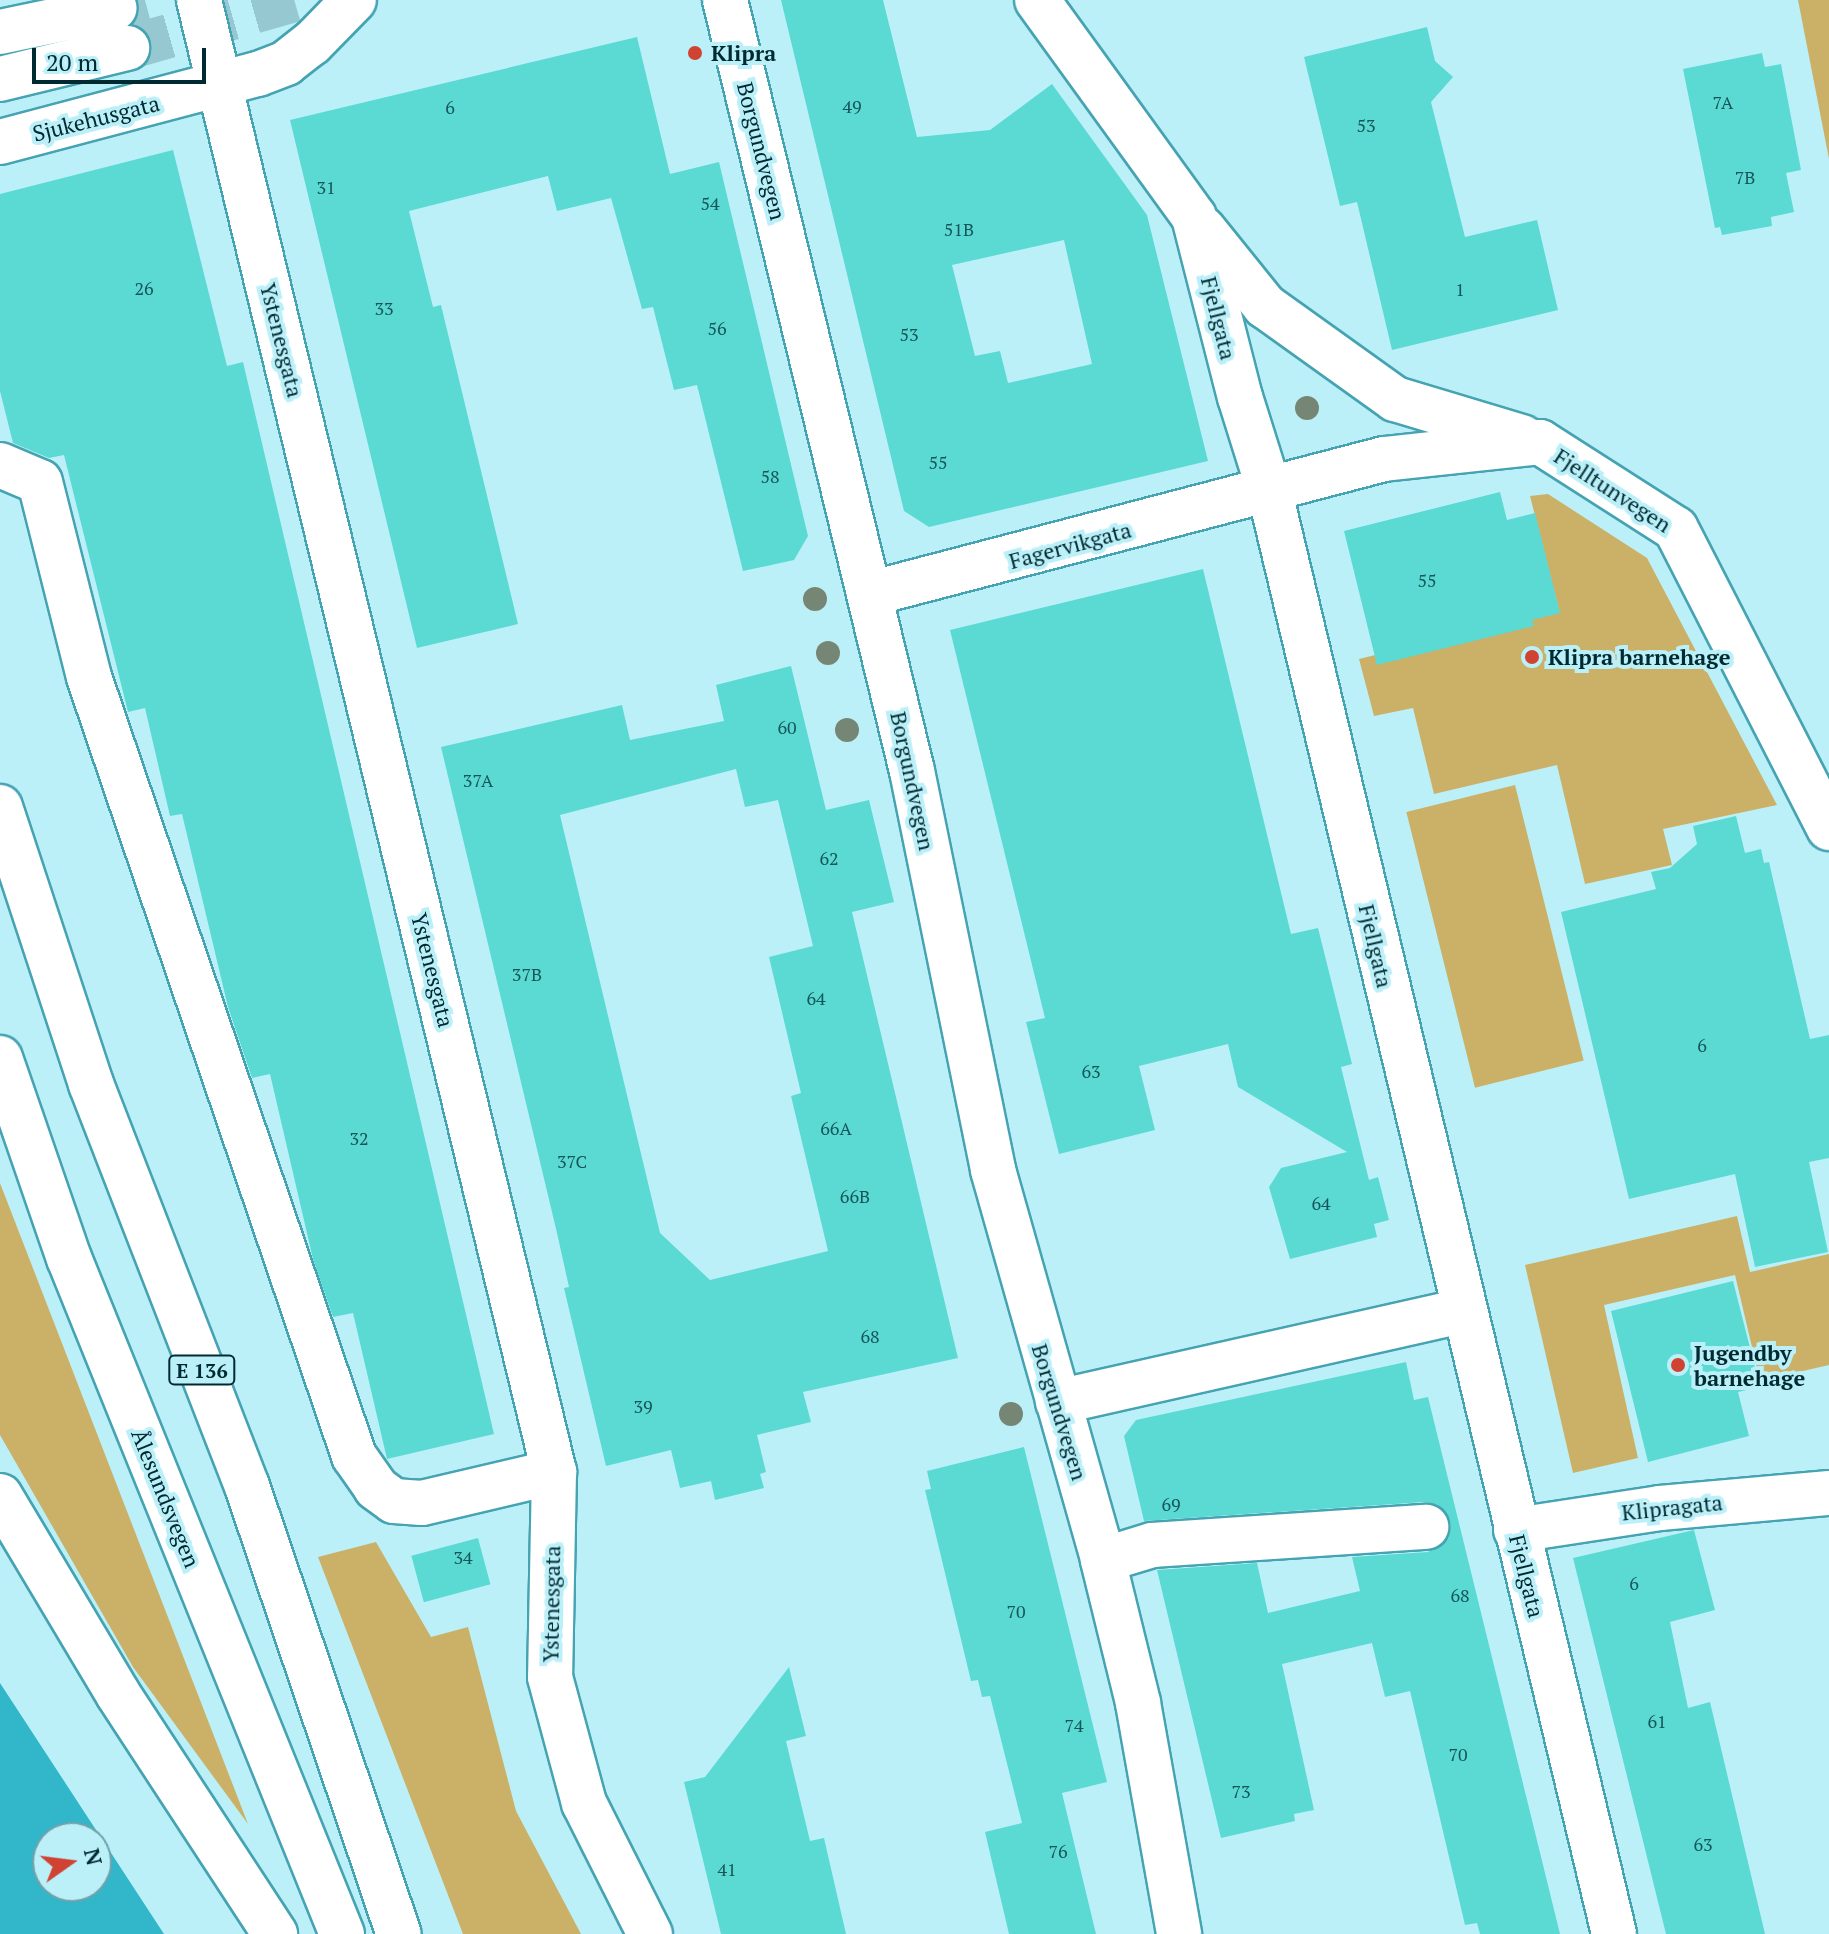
<!DOCTYPE html>
<html>
<head>
<meta charset="utf-8">
<style>
  body { margin:0 }
  #map { position:relative; width:1829px; height:1934px; overflow:hidden; background:#bcf0f9; font-family:"PT Serif",serif }
  div>[style] { position:absolute }
  .green>* { inset:0; background:#cbb167; transform-origin:0 0 }
  .water>* { inset:0; background:#31b6ca }
  .building>* { inset:0; background:#5adad3; transform-origin:0 0 }
  .highway-tunnel>* { height:44px; margin-top:-22px; transform-origin:0; background:repeating-linear-gradient(90deg,#96c8d1 0 44px,transparent 0 66px) }
  .roads { filter:drop-shadow(2px 0 #45a3b2) drop-shadow(-2px 0 #45a3b2) drop-shadow(0 2px #45a3b2) drop-shadow(0 -2px #45a3b2) }
  .minor>* { height:44px; margin:-22px; padding:0 22px; transform-origin:22px; border-radius:22px; background:#fff }
  .major>* { height:44px; margin:-22px; padding:0 22px; transform-origin:22px; border-radius:22px; background:#fff }
  .highway>* { height:44px; margin:-22px; padding:0 22px; transform-origin:22px; border-radius:22px; background:#fff }
  .trees>* { width:24px; height:24px; margin:-12px; border-radius:50%; background:#768674 }
  .dots>* { width:22px; height:22px; translate:-50% -50%; box-sizing:border-box; border:4px solid #bcf0f9; border-radius:50% }
  span { translate:-50% -50%; white-space:nowrap; text-align:center; line-height:1.15; -webkit-text-stroke:8px #bcf0f9; paint-order:stroke }
  .number-label { font-size:18px; color:#16565a }
  .number-label span { -webkit-text-stroke-width:0 }
  .shield-label span { padding:2px 6px; background:#bcf0f9; border:2px solid; border-radius:6px; -webkit-text-stroke-width:0 }
  .shield-label { font-size:20px; color:#002a31; font-weight:700 }
  .poi-label { font-size:22px; color:#002a31; font-weight:700 }
  .left { translate:0 -50%; text-align:left }
  .street-label { font-size:22px; color:#002a31 }
  .north { position:absolute; left:32px; top:1822px; width:80px; height:80px; box-sizing:border-box; background:#bcf0f9; border:2px solid #71a1a9; border-radius:50%; rotate:76deg; font-size:22px; font-weight:700; line-height:32px; text-align:center; color:#002a31 }
  .north::after { content:''; display:block; margin:auto; width:28px; height:36px; background:#d04332; clip-path:polygon(50% 0,100% 100%,50% 72%,0 100%) }
  .scale { position:absolute; left:32px; top:48px; width:174px; height:36px; box-sizing:border-box; border:4px solid #002a31; border-top:0; padding-left:10px; font-size:24px; line-height:28px; white-space:nowrap; color:#002a31; -webkit-text-stroke:6px #bcf0f9; paint-order:stroke }
</style>
</head>
<body>
<div id="map">
  <div class="green">
    <div style="clip-path:polygon(1798px 0,1829px 0,1829px 159px)"></div>
    <div style="clip-path:polygon(1548px 494px,1647px 558px,1777px 805px,1663px 829px,1672px 865px,1585px 884px,1557px 765px,1434px 794px,1413px 708px,1374px 716px,1359px 659px,1559px 610px,1530px 496px)"></div>
    <div style="left:1515px;top:785px;width:284px;height:112px;rotate:76deg"></div>
    <div style="clip-path:polygon(0 1183px,248px 1824px,133px 1667px,0 1435px)"></div>
    <div style="clip-path:polygon(1737px 1216px,1750px 1272px,1829px 1254px,1829px 1365px,1760px 1381px,1735px 1275px,1604px 1305px,1638px 1458px,1573px 1473px,1525px 1265px)"></div>
    <div style="clip-path:polygon(376px 1542px,431px 1637px,468px 1627px,516px 1811px,581px 1934px,463px 1934px,318px 1557px)"></div>
  </div>
  <div class="water">
    <div style="clip-path:polygon(evenodd,0 1683px,164px 1934px,0 1934px,0 1683px,48px 1838px,96px 1838px,96px 1886px,48px 1886px,48px 1838px)"></div>
  </div>
  <div class="building">
    <div style="clip-path:polygon(evenodd,781px 0,883px 0,917px 137px,990px 130px,1052px 84px,1147px 215px,1208px 461px,929px 527px,904px 511px,781px 0,1064px 240px,1092px 364px,1008px 383px,1000px 351px,975px 356px,952px 265px,1064px 240px)"></div>
    <div style="clip-path:polygon(1427px 27px,1435px 61px,1453px 77px,1431px 102px,1465px 237px,1537px 220px,1558px 310px,1392px 350px,1357px 202px,1340px 206px,1304px 57px)"></div>
    <div style="clip-path:polygon(637px 37px,670px 174px,719px 162px,808px 536px,794px 560px,743px 571px,697px 385px,674px 390px,653px 307px,642px 309px,611px 198px,557px 211px,548px 176px,409px 211px,433px 307px,441px 305px,518px 624px,417px 648px,290px 120px)"></div>
    <div style="clip-path:polygon(1762px 53px,1765px 67px,1781px 64px,1801px 170px,1786px 173px,1794px 212px,1771px 217px,1772px 226px,1722px 235px,1720px 227px,1715px 228px,1683px 69px)"></div>
    <div style="clip-path:polygon(173px 150px,227px 366px,243px 362px,494px 1434px,387px 1459px,353px 1313px,333px 1317px,313px 1259px,270px 1074px,252px 1078px,228px 1007px,182px 814px,170px 816px,145px 708px,128px 712px,64px 455px,49px 458px,13px 443px,0 391px,0 194px)"></div>
    <div style="clip-path:polygon(1500px 492px,1507px 520px,1535px 513px,1560px 613px,1532px 620px,1534px 626px,1377px 665px,1344px 531px)"></div>
    <div style="clip-path:polygon(1203px 569px,1291px 934px,1318px 928px,1352px 1064px,1341px 1067px,1369px 1180px,1378px 1177px,1389px 1220px,1374px 1224px,1377px 1237px,1290px 1259px,1269px 1187px,1281px 1168px,1347px 1152px,1238px 1087px,1228px 1044px,1139px 1066px,1155px 1130px,1059px 1154px,1026px 1022px,1045px 1018px,950px 630px)"></div>
    <div style="clip-path:polygon(evenodd,791px 666px,826px 810px,869px 800px,894px 902px,852px 912px,958px 1358px,803px 1392px,811px 1422px,757px 1435px,766px 1472px,760px 1474px,764px 1488px,715px 1500px,711px 1481px,680px 1488px,671px 1450px,606px 1466px,564px 1288px,569px 1287px,557px 1233px,441px 747px,622px 705px,630px 740px,724px 721px,716px 685px,791px 666px,736px 769px,745px 807px,778px 800px,813px 946px,769px 957px,801px 1093px,791px 1096px,828px 1251px,710px 1280px,660px 1233px,560px 815px,736px 769px)"></div>
    <div style="clip-path:polygon(1736px 816px,1745px 853px,1761px 849px,1764px 863px,1769px 862px,1810px 1039px,1829px 1035px,1829px 1158px,1809px 1162px,1828px 1252px,1755px 1267px,1735px 1174px,1629px 1199px,1561px 912px,1656px 889px,1651px 872px,1670px 868px,1697px 844px,1693px 826px)"></div>
    <div style="clip-path:polygon(1733px 1281px,1760px 1387px,1738px 1392px,1749px 1436px,1648px 1462px,1611px 1311px)"></div>
    <div style="clip-path:polygon(1406px 1362px,1414px 1400px,1428px 1397px,1560px 1934px,1480px 1934px,1477px 1923px,1465px 1925px,1410px 1691px,1385px 1697px,1372px 1643px,1282px 1664px,1314px 1810px,1294px 1814px,1295px 1821px,1221px 1838px,1157px 1570px,1257px 1563px,1268px 1613px,1360px 1591px,1352px 1557px,1428px 1552px,1448px 1539px,1451px 1525px,1438px 1505px,1424px 1502px,1144px 1521px,1124px 1436px,1136px 1420px)"></div>
    <div style="clip-path:polygon(1024px 1447px,1107px 1782px,1062px 1793px,1096px 1934px,1009px 1934px,985px 1832px,1022px 1823px,990px 1696px,982px 1697px,978px 1680px,971px 1681px,925px 1490px,931px 1489px,927px 1471px)"></div>
    <div style="clip-path:polygon(1694px 1530px,1715px 1610px,1670px 1622px,1688px 1708px,1710px 1702px,1765px 1934px,1666px 1934px,1573px 1558px)"></div>
    <div style="left:478px;top:1538px;width:48px;height:69px;rotate:75deg"></div>
    <div style="clip-path:polygon(789px 1667px,806px 1736px,786px 1741px,810px 1841px,824px 1838px,846px 1934px,721px 1934px,684px 1782px,705px 1777px)"></div>
  </div>
  <div class="highway-tunnel">
    <div style="left:115px;top:8px;width:31px;rotate:-15deg"></div>
    <div style="left:127px;top:48px;width:174px;rotate:-16deg"></div>
  </div>
  <div class="roads">
    <div class="minor">
      <div style="left:199px;top:0;width:1514px;rotate:76.44deg"></div>
      <div style="left:554px;top:1472px;width:205px;rotate:91.1deg"></div>
      <div style="left:550px;top:1677px;width:131px;rotate:74.9deg"></div>
      <div style="left:584px;top:1803px;width:147px;rotate:63.3deg"></div>
      <div style="left:1037px;top:0;width:268px;rotate:54.1deg"></div>
      <div style="left:1194px;top:217px;width:186px;rotate:75.7deg"></div>
      <div style="left:1240px;top:397px;width:101px;rotate:72.6deg"></div>
      <div style="left:1270px;top:493px;width:1481px;rotate:76.57deg"></div>
      <div style="left:0;top:142px;width:267px;rotate:-14.8deg"></div>
      <div style="left:258px;top:74px;width:30px;rotate:-21deg"></div>
      <div style="left:286px;top:63px;width:33px;rotate:-38deg"></div>
      <div style="left:312px;top:43px;width:60px;rotate:-45.7deg"></div>
      <div style="left:1203px;top:229px;width:99px;rotate:51.2deg"></div>
      <div style="left:1265px;top:306px;width:160px;rotate:35.6deg"></div>
      <div style="left:1395px;top:399px;width:133px;rotate:16.7deg"></div>
      <div style="left:0;top:465px;width:43px;rotate:23deg"></div>
      <div style="left:40px;top:482px;width:201px;rotate:75.9deg"></div>
      <div style="left:89px;top:677px;width:823px;rotate:71.21deg"></div>
      <div style="left:354px;top:1456px;width:39px;rotate:55deg"></div>
      <div style="left:376px;top:1488px;width:22px;rotate:36deg"></div>
      <div style="left:394px;top:1501px;width:28px;rotate:4deg"></div>
      <div style="left:422px;top:1503px;width:136px;rotate:-13.2deg"></div>
      <div style="left:869px;top:594px;width:532px;rotate:-14.69deg"></div>
      <div style="left:1384px;top:459px;width:157px;rotate:-6.2deg"></div>
      <div style="left:1540px;top:442px;width:161px;rotate:32.6deg"></div>
      <div style="left:1676px;top:529px;width:336px;rotate:62.9deg"></div>
      <div style="left:1058px;top:1402px;width:413px;rotate:-12.7deg"></div>
      <div style="left:1516px;top:1530px;width:146px;rotate:-8.7deg"></div>
      <div style="left:1660px;top:1508px;width:170px;rotate:-5.1deg"></div>
      <div style="left:1103px;top:1560px;width:51px;rotate:-17deg"></div>
      <div style="left:1152px;top:1545px;width:275px;rotate:-3.8deg"></div>
    </div>
    <div class="major">
      <div style="left:725px;top:0;width:793px;rotate:76.37deg"></div>
      <div style="left:912px;top:771px;width:407px;rotate:78.5deg"></div>
      <div style="left:993px;top:1170px;width:405px;rotate:74.2deg"></div>
      <div style="left:1103px;top:1560px;width:147px;rotate:76.2deg"></div>
      <div style="left:1138px;top:1703px;width:235px;rotate:79.9deg"></div>
    </div>
    <div class="highway">
      <div style="left:0;top:32px;width:117px;rotate:-11.8deg"></div>
      <div style="left:0;top:79px;width:131px;rotate:-13.7deg"></div>
      <div style="left:0;top:807px;width:292px;rotate:71.8deg"></div>
      <div style="left:91px;top:1084px;width:431px;rotate:68.8deg"></div>
      <div style="left:247px;top:1486px;width:473px;rotate:71.3deg"></div>
      <div style="left:0;top:1058px;width:212px;rotate:71deg"></div>
      <div style="left:69px;top:1258px;width:729px;rotate:68.01deg"></div>
      <div style="left:0;top:1496px;width:230px;rotate:59.2deg"></div>
      <div style="left:118px;top:1694px;width:287px;rotate:56.8deg"></div>
    </div>
  </div>
  <div class="trees">
    <div style="left:1307px;top:408px"></div>
    <div style="left:815px;top:599px"></div>
    <div style="left:828px;top:653px"></div>
    <div style="left:847px;top:730px"></div>
    <div style="left:1011px;top:1414px"></div>
  </div>
  <div class="dots">
    <div style="left:695px;top:53px;background:#d04332"></div>
    <div style="left:1532px;top:657px;background:#d04332"></div>
    <div style="left:1678px;top:1365px;background:#d04332"></div>
  </div>
  <div class="number-label">
    <span style="left:1723px;top:102px">7A</span>
    <span style="left:852px;top:106px">49</span>
    <span style="left:450px;top:107px">6</span>
    <span style="left:1366px;top:125px">53</span>
    <span style="left:1745px;top:177px">7B</span>
    <span style="left:326px;top:187px">31</span>
    <span style="left:710px;top:203px">54</span>
    <span style="left:959px;top:229px">51B</span>
    <span style="left:144px;top:288px">26</span>
    <span style="left:1460px;top:289px">1</span>
    <span style="left:384px;top:308px">33</span>
    <span style="left:717px;top:328px">56</span>
    <span style="left:909px;top:334px">53</span>
    <span style="left:938px;top:462px">55</span>
    <span style="left:770px;top:476px">58</span>
    <span style="left:1427px;top:580px">55</span>
    <span style="left:787px;top:727px">60</span>
    <span style="left:478px;top:780px">37A</span>
    <span style="left:829px;top:858px">62</span>
    <span style="left:527px;top:974px">37B</span>
    <span style="left:816px;top:998px">64</span>
    <span style="left:1702px;top:1045px">6</span>
    <span style="left:1091px;top:1071px">63</span>
    <span style="left:836px;top:1128px">66A</span>
    <span style="left:359px;top:1138px">32</span>
    <span style="left:572px;top:1161px">37C</span>
    <span style="left:855px;top:1196px">66B</span>
    <span style="left:1321px;top:1203px">64</span>
    <span style="left:870px;top:1336px">68</span>
    <span style="left:643px;top:1406px">39</span>
    <span style="left:1171px;top:1504px">69</span>
    <span style="left:463px;top:1557px">34</span>
    <span style="left:1634px;top:1583px">6</span>
    <span style="left:1460px;top:1595px">68</span>
    <span style="left:1016px;top:1611px">70</span>
    <span style="left:1657px;top:1721px">61</span>
    <span style="left:1074px;top:1725px">74</span>
    <span style="left:1458px;top:1754px">70</span>
    <span style="left:1241px;top:1791px">73</span>
    <span style="left:1703px;top:1844px">63</span>
    <span style="left:1058px;top:1851px">76</span>
    <span style="left:727px;top:1869px">41</span>
  </div>
  <div class="shield-label">
    <span style="left:202px;top:1370px">E 136</span>
  </div>
  <div class="poi-label">
    <span class="left" style="left:711px;top:53px">Klipra</span>
    <span class="left" style="left:1548px;top:657px">Klipra barnehage</span>
    <span class="left" style="left:1694px;top:1365px">Jugendby<br>barnehage</span>
  </div>
  <div class="street-label">
    <span style="left:96px;top:118px;rotate:-14deg">Sjukehusgata</span>
    <span style="left:762px;top:151px;rotate:76deg">Borgundvegen</span>
    <span style="left:1219px;top:318px;rotate:76deg">Fjellgata</span>
    <span style="left:282px;top:340px;rotate:76deg">Ystenesgata</span>
    <span style="left:1613px;top:490px;rotate:33deg">Fjelltunvegen</span>
    <span style="left:1070px;top:545px;rotate:-15deg">Fagervikgata</span>
    <span style="left:913px;top:781px;rotate:78deg">Borgundvegen</span>
    <span style="left:1376px;top:946px;rotate:77deg">Fjellgata</span>
    <span style="left:433px;top:970px;rotate:76deg">Ystenesgata</span>
    <span style="left:1060px;top:1412px;rotate:73deg">Borgundvegen</span>
    <span style="left:166px;top:1498px;rotate:68deg">Ålesundsvegen</span>
    <span style="left:1672px;top:1507px;rotate:-6deg">Klipragata</span>
    <span style="left:1527px;top:1576px;rotate:76deg">Fjellgata</span>
    <span style="left:551px;top:1604px;rotate:-89deg">Ystenesgata</span>
  </div>
  <div class="north">N</div>
  <div class="scale">20 m</div>
</div>
</body>
</html>
